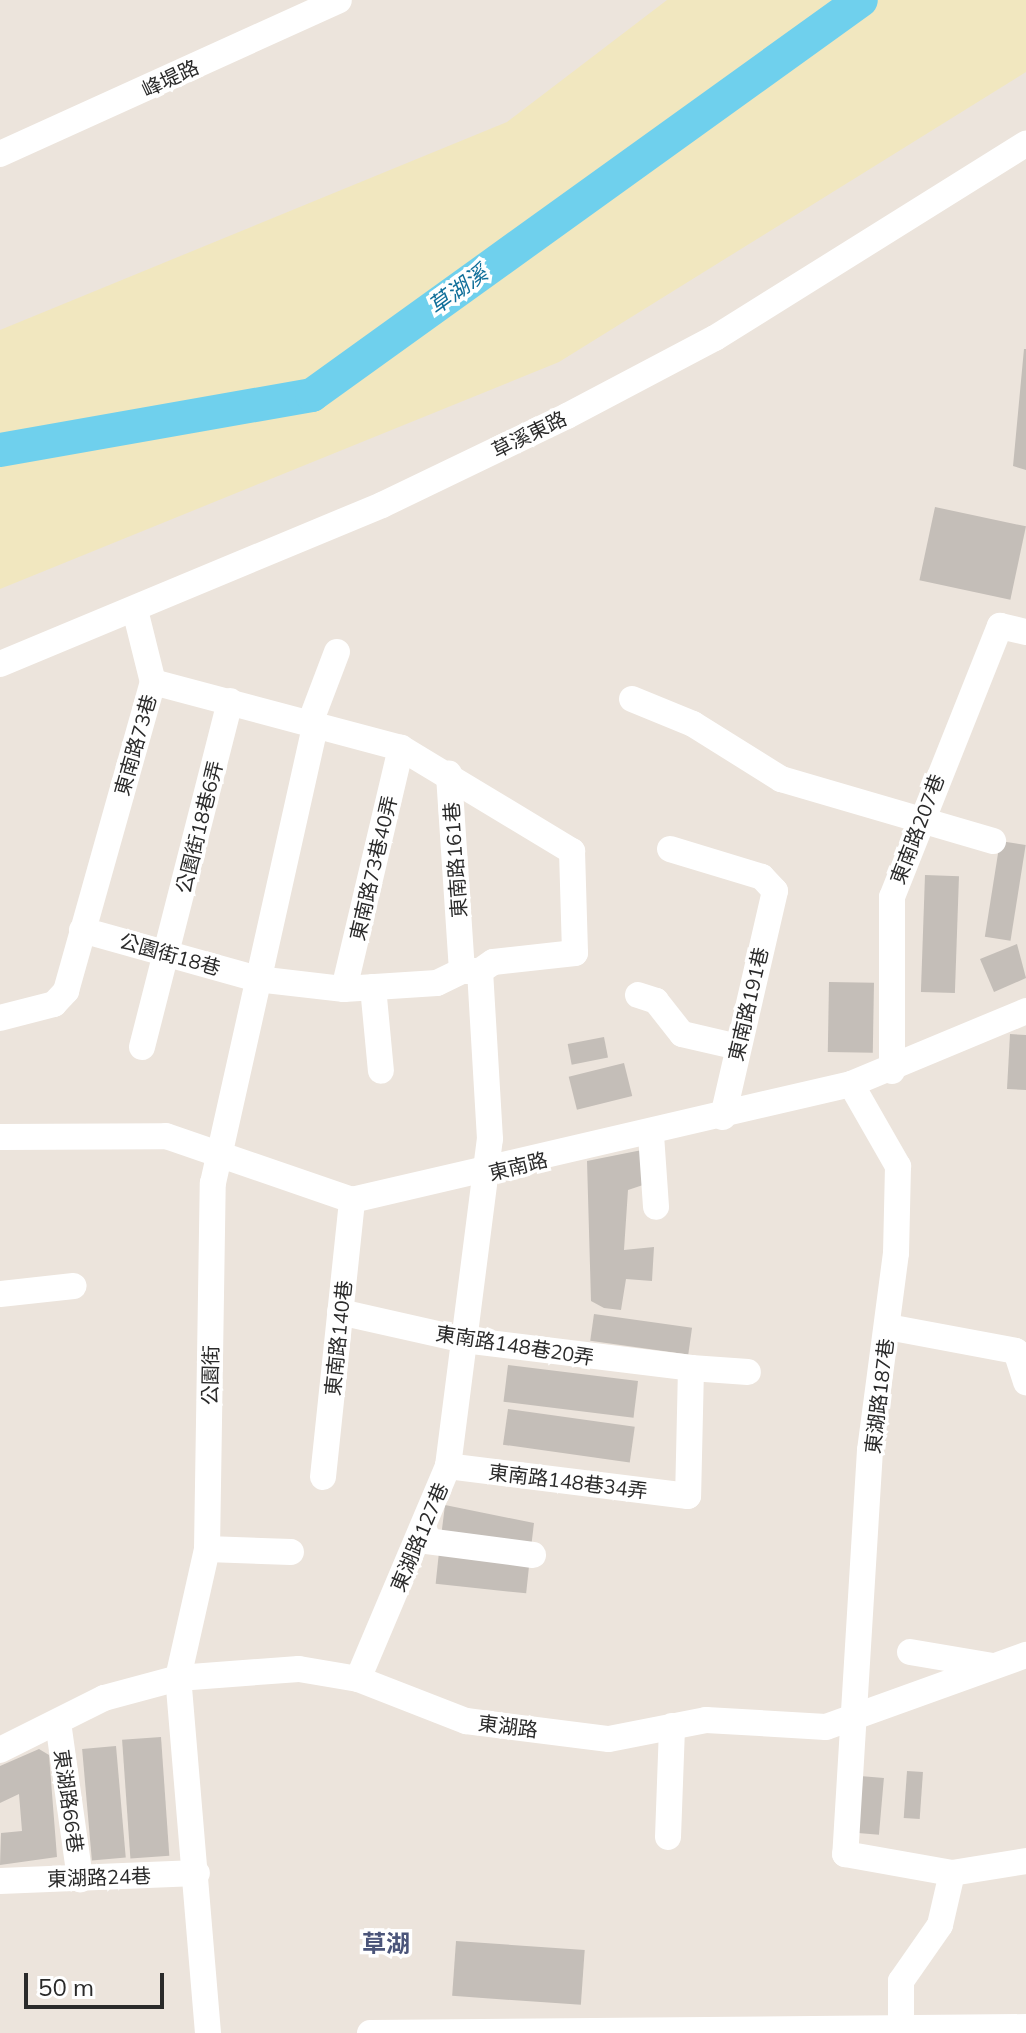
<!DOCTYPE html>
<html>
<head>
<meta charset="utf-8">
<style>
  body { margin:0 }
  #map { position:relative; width:1026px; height:2033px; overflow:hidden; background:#ece4dc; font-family:Mulish,"Noto Sans TC",sans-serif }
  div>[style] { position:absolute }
  .sand>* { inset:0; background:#f1e7bf }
  .river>* { height:34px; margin:-17px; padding:0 17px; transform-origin:17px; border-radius:17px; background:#6fd0ed }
  .building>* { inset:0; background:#c4beb8; transform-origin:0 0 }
  .minor>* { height:26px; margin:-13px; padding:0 13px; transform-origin:13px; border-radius:13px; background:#fff }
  span { translate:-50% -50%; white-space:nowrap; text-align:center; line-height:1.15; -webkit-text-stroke:7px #fff; paint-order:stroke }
  .street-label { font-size:20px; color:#2a2a2a }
  .water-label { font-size:22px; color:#0f6e99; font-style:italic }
  .quarter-label { font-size:24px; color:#4b557a; font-weight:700 }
  .scale { position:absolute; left:24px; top:1973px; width:140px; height:36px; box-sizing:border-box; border:4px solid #2a2a2a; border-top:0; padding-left:10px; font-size:24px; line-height:28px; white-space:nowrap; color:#2a2a2a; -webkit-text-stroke:6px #fff; paint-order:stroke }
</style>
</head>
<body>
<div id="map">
  <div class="sand">
    <div style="clip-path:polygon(667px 0,1026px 0,1026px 72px,559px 362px,0 589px,0 330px,507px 122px)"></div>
  </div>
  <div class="river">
    <div style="left:0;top:450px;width:317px;rotate:-10deg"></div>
    <div style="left:312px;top:395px;width:676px;rotate:-35.73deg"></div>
  </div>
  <div class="building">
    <div style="clip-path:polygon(1024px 349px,1026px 349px,1026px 470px,1013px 466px)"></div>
    <div style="left:935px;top:507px;width:93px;height:75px;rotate:12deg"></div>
    <div style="left:1000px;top:841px;width:26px;height:97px;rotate:9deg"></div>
    <div style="left:925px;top:875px;width:34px;height:117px;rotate:2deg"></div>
    <div style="clip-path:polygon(1017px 944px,1026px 978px,994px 992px,980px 959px)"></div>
    <div style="left:829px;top:982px;width:45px;height:70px;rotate:1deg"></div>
    <div style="clip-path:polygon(1010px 1034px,1026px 1035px,1026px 1090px,1007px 1089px)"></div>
    <div style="left:604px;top:1037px;width:21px;height:37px;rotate:79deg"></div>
    <div style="left:624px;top:1063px;width:34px;height:57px;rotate:76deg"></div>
    <div style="clip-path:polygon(647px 1149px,649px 1183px,628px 1190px,624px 1250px,654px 1247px,652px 1281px,626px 1279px,621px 1310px,604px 1308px,591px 1301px,587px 1161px)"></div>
    <div style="left:594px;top:1314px;width:99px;height:27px;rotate:8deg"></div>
    <div style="left:508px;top:1365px;width:131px;height:37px;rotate:7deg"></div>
    <div style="left:508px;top:1409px;width:128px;height:36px;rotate:8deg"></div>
    <div style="clip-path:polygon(445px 1505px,534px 1523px,531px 1548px,441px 1537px)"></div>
    <div style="left:439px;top:1552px;width:91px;height:32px;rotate:6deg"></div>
    <div style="left:161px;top:1737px;width:119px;height:39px;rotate:86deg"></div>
    <div style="left:116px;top:1746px;width:112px;height:34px;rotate:85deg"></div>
    <div style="clip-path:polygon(39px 1749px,49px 1755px,57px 1857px,0 1865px,1px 1833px,22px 1831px,19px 1794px,0 1803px,0 1766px)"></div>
    <div style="left:907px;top:1771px;width:16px;height:47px;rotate:4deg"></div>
    <div style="left:860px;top:1776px;width:24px;height:57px;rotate:5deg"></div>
    <div style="left:456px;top:1941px;width:129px;height:55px;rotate:4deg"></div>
  </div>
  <div class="minor">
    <div style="left:0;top:154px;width:372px;rotate:-24.4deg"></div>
    <div style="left:135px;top:610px;width:74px;rotate:76deg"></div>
    <div style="left:0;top:664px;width:414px;rotate:-22.6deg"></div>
    <div style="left:382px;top:505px;width:205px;rotate:-25.7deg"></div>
    <div style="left:567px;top:416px;width:167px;rotate:-27.8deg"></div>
    <div style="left:715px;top:338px;width:367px;rotate:-32deg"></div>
    <div style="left:632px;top:699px;width:66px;rotate:22.3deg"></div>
    <div style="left:693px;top:724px;width:104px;rotate:32deg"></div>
    <div style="left:781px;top:779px;width:221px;rotate:16.3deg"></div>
    <div style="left:310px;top:723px;width:76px;rotate:-69.2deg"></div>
    <div style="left:670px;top:849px;width:96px;rotate:16.9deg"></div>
    <div style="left:762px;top:877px;width:19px;rotate:47deg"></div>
    <div style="left:775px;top:891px;width:232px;rotate:103deg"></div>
    <div style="left:82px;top:930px;width:182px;rotate:15.6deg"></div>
    <div style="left:257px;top:979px;width:88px;rotate:6.6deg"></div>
    <div style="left:344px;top:989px;width:93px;rotate:-3.7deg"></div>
    <div style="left:437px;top:983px;width:28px;rotate:-26deg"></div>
    <div style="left:373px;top:987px;width:84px;rotate:84.6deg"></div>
    <div style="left:344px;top:989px;width:248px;rotate:-76.7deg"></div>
    <div style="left:638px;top:995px;width:19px;rotate:18deg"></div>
    <div style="left:656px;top:1001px;width:42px;rotate:51.8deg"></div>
    <div style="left:682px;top:1034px;width:57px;rotate:13.1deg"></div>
    <div style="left:0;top:1018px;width:56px;rotate:-14.5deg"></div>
    <div style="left:54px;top:1004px;width:18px;rotate:-47deg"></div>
    <div style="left:66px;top:991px;width:321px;rotate:-74.3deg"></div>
    <div style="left:153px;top:682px;width:257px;rotate:14.9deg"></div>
    <div style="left:401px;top:748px;width:200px;rotate:31.1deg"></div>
    <div style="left:572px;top:851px;width:102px;rotate:88.3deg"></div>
    <div style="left:575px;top:953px;width:82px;rotate:173.7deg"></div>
    <div style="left:493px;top:962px;width:16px;rotate:145deg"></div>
    <div style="left:142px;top:1047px;width:357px;rotate:-75.7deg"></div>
    <div style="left:892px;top:1071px;width:174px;rotate:-90deg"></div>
    <div style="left:892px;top:897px;width:292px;rotate:-68.3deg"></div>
    <div style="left:1000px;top:626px;width:27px;rotate:13deg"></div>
    <div style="left:851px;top:1084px;width:95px;rotate:60.2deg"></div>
    <div style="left:898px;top:1166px;width:87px;rotate:91.3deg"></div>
    <div style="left:896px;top:1253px;width:199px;rotate:97.5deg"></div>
    <div style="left:870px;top:1450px;width:405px;rotate:93.5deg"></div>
    <div style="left:845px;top:1854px;width:109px;rotate:10.1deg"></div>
    <div style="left:651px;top:1135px;width:72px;rotate:86deg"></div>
    <div style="left:0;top:1137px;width:166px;rotate:-0.3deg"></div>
    <div style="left:166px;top:1136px;width:197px;rotate:19deg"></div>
    <div style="left:352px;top:1200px;width:512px;rotate:-13.09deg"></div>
    <div style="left:851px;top:1084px;width:190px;rotate:-22.6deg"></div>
    <div style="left:0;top:1294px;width:74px;rotate:-6.2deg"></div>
    <div style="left:340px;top:1312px;width:127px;rotate:12.7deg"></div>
    <div style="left:464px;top:1340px;width:229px;rotate:7deg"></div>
    <div style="left:691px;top:1368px;width:128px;rotate:91.3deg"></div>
    <div style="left:688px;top:1496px;width:242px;rotate:-172.9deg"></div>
    <div style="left:888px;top:1327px;width:130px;rotate:10.6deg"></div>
    <div style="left:1016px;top:1351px;width:33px;rotate:72deg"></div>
    <div style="left:691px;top:1368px;width:57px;rotate:4deg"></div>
    <div style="left:323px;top:1477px;width:279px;rotate:-84deg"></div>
    <div style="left:419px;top:1540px;width:115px;rotate:7.5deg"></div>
    <div style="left:207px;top:1549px;width:84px;rotate:2deg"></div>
    <div style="left:910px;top:1652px;width:84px;rotate:9.6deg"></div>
    <div style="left:358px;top:1679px;width:231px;rotate:-67.1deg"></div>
    <div style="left:448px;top:1466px;width:330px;rotate:-82.7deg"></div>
    <div style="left:490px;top:1139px;width:168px;rotate:-93.4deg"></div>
    <div style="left:480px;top:971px;width:18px;rotate:180deg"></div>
    <div style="left:462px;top:971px;width:198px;rotate:-93.8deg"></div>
    <div style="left:58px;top:1722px;width:159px;rotate:82deg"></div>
    <div style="left:0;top:1750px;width:116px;rotate:-26.6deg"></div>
    <div style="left:104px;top:1698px;width:77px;rotate:-15.1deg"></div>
    <div style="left:178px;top:1678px;width:121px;rotate:-4.3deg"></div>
    <div style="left:299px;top:1669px;width:60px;rotate:9.6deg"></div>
    <div style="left:358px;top:1679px;width:116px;rotate:21.3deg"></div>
    <div style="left:466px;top:1721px;width:144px;rotate:7.2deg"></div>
    <div style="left:609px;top:1739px;width:99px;rotate:-11.1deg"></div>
    <div style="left:706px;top:1720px;width:120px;rotate:3.3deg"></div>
    <div style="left:826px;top:1727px;width:213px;rotate:-19.8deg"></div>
    <div style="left:668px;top:1837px;width:111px;rotate:-87.9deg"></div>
    <div style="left:0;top:1881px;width:197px;rotate:-2.3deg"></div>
    <div style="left:208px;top:2033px;width:356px;rotate:-94.8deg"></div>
    <div style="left:178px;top:1678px;width:132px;rotate:-77.3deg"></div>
    <div style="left:207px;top:1549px;width:366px;rotate:-89.1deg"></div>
    <div style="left:213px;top:1183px;width:470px;rotate:-77.4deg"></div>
    <div style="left:370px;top:2033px;width:656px;rotate:-0.52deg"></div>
    <div style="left:901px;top:2033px;width:52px;rotate:-90deg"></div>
    <div style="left:901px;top:1981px;width:68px;rotate:-55.1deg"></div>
    <div style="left:940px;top:1925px;width:53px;rotate:-77deg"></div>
    <div style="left:952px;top:1873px;width:75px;rotate:-9.2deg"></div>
  </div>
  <div class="street-label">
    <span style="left:170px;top:78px;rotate:-25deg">峰堤路</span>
    <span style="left:529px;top:434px;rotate:-26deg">草溪東路</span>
    <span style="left:135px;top:745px;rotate:-74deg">東南路73巷</span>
    <span style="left:199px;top:827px;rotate:-76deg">公園街18巷6弄</span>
    <span style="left:917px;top:829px;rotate:-69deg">東南路207巷</span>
    <span style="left:455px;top:860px;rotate:-94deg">東南路161巷</span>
    <span style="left:373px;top:868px;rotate:-77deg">東南路73巷40弄</span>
    <span style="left:170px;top:954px;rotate:16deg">公園街18巷</span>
    <span style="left:748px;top:1004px;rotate:-77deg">東南路191巷</span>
    <span style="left:518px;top:1166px;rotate:-14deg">東南路</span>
    <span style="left:338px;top:1338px;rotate:-84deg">東南路140巷</span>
    <span style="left:515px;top:1345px;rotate:9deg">東南路148巷20弄</span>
    <span style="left:210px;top:1375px;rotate:-89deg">公園街</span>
    <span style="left:879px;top:1396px;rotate:-83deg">東湖路187巷</span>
    <span style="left:568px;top:1481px;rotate:7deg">東南路148巷34弄</span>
    <span style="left:419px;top:1537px;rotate:-67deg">東湖路127巷</span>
    <span style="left:508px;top:1726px;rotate:7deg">東湖路</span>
    <span style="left:69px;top:1801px;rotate:82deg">東湖路66巷</span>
    <span style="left:99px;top:1877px;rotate:-2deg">東湖路24巷</span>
  </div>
  <div class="water-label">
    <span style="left:458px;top:290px;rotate:-36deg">草湖溪</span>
  </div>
  <div class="quarter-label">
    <span style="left:386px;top:1944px">草湖</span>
  </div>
  <div class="scale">50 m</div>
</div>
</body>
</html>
